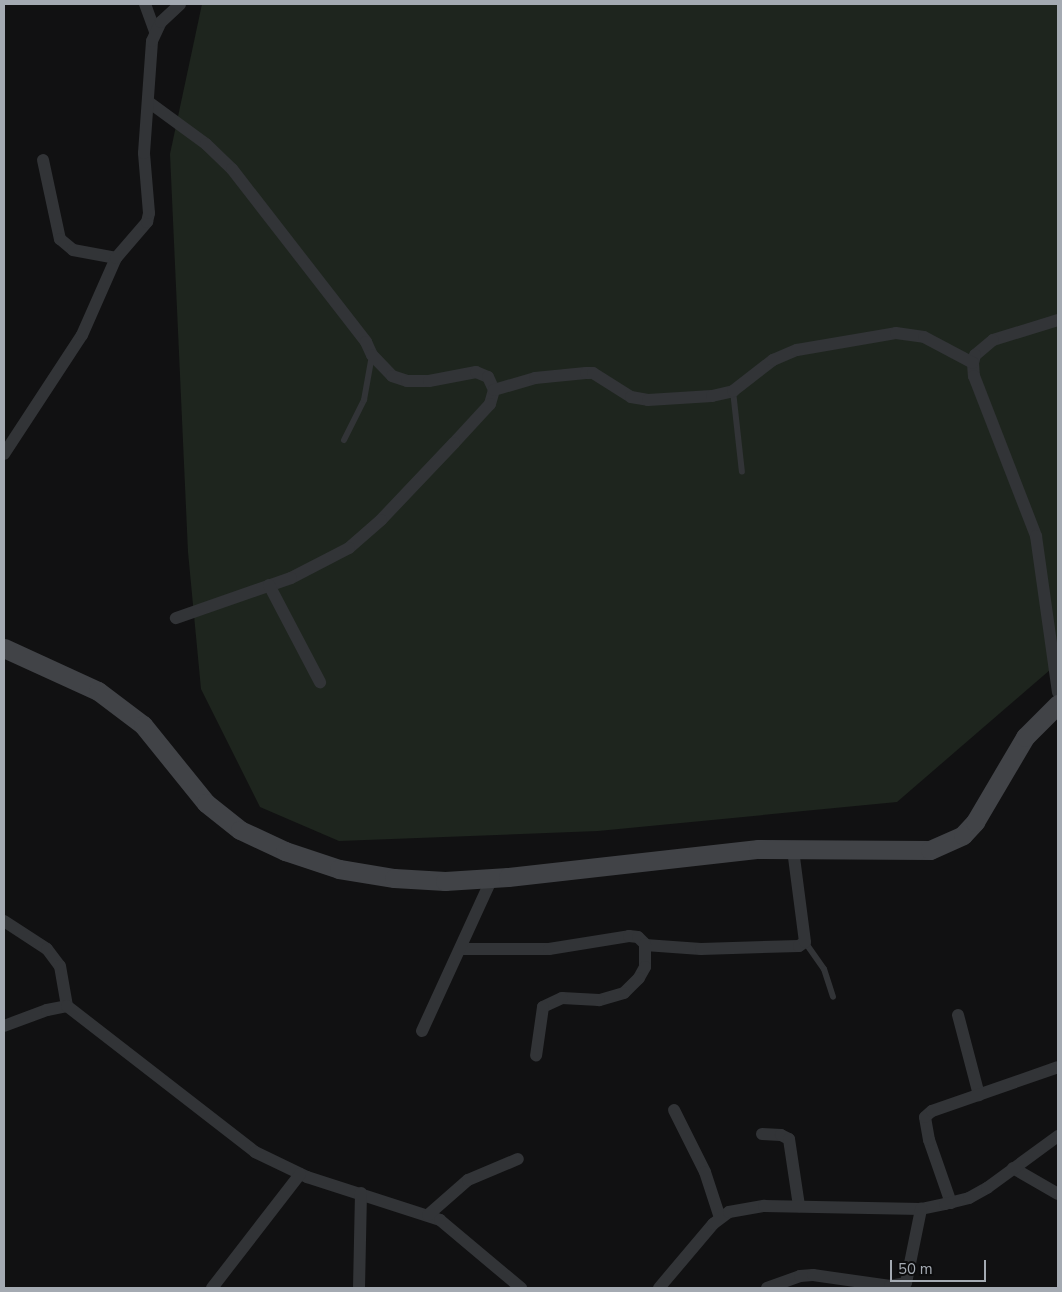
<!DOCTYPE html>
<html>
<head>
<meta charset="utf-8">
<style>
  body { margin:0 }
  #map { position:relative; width:1062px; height:1292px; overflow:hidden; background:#111112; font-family:"Nunito Sans",sans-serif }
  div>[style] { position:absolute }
  .green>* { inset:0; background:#1e251e }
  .service>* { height:6px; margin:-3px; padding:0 3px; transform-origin:3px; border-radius:3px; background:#323437 }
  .minor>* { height:12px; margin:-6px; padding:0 6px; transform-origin:6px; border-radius:6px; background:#323437 }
  .secondary>* { height:19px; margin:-9.5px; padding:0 9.5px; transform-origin:9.5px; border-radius:9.5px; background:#414347 }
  span { translate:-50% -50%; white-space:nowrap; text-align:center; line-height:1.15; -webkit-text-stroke:4px #0c0c0d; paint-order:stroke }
  .frame { position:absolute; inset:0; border:5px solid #a4aab2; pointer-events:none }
  .scale { position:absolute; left:890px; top:1260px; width:96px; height:22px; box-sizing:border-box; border:2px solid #a4aab2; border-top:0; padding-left:6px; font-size:15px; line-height:18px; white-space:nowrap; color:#a4aab2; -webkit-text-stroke:4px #0c0c0d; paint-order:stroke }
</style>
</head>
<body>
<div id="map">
  <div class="green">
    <div style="clip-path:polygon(202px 4px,1058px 4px,1058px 663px,897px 802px,598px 831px,339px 841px,260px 807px,201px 689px,188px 552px,170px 154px)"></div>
  </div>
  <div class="service">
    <div style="left:733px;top:391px;width:81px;rotate:83.7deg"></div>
    <div style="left:344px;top:440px;width:45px;rotate:-63.4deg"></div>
    <div style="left:364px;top:400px;width:46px;rotate:-79.9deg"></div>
    <div style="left:805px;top:942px;width:33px;rotate:55deg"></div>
    <div style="left:824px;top:969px;width:29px;rotate:72deg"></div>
  </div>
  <div class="minor">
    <div style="left:145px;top:4px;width:29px;rotate:70deg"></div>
    <div style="left:150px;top:103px;width:69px;rotate:36.2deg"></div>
    <div style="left:206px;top:144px;width:36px;rotate:44deg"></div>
    <div style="left:232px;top:169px;width:219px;rotate:52.2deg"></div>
    <div style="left:366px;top:342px;width:14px;rotate:65deg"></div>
    <div style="left:372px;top:355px;width:29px;rotate:46deg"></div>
    <div style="left:392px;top:376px;width:16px;rotate:18deg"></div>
    <div style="left:407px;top:381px;width:22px"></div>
    <div style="left:429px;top:381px;width:48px;rotate:-10.8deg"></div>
    <div style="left:476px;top:372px;width:13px;rotate:23deg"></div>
    <div style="left:488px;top:377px;width:14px;rotate:65deg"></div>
    <div style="left:494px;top:390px;width:15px;rotate:106deg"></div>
    <div style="left:490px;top:404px;width:53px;rotate:132.7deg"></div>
    <div style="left:454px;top:443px;width:106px;rotate:133.5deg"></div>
    <div style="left:381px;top:520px;width:43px;rotate:138.8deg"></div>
    <div style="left:349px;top:548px;width:65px;rotate:152.7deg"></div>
    <div style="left:291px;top:578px;width:122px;rotate:160.8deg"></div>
    <div style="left:43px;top:160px;width:81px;rotate:77.9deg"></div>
    <div style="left:60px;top:239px;width:17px;rotate:40deg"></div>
    <div style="left:73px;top:250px;width:44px;rotate:10.5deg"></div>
    <div style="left:1058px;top:320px;width:68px;rotate:162.9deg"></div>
    <div style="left:993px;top:340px;width:23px;rotate:140deg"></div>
    <div style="left:975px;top:355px;width:8px;rotate:104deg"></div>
    <div style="left:973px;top:363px;width:13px;rotate:86deg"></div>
    <div style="left:974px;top:376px;width:172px;rotate:68.8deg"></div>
    <div style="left:1036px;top:536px;width:158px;rotate:82deg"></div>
    <div style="left:494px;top:390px;width:43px;rotate:-16.3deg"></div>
    <div style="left:535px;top:378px;width:51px;rotate:-5.6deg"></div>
    <div style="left:586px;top:373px;width:7px"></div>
    <div style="left:593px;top:373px;width:45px;rotate:32.3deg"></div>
    <div style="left:631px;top:397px;width:17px;rotate:10deg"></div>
    <div style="left:648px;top:400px;width:64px;rotate:-3.6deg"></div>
    <div style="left:712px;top:396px;width:22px;rotate:-13deg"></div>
    <div style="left:733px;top:391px;width:51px;rotate:-37.8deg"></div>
    <div style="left:773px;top:360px;width:26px;rotate:-23deg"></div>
    <div style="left:797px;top:350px;width:100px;rotate:-9.7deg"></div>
    <div style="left:896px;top:333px;width:28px;rotate:8deg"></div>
    <div style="left:924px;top:337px;width:55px;rotate:28deg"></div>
    <div style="left:4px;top:454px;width:142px;rotate:-56.8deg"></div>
    <div style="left:82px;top:335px;width:84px;rotate:-66.2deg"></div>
    <div style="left:116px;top:258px;width:48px;rotate:-49.3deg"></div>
    <div style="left:147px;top:222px;width:9px;rotate:-77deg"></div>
    <div style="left:149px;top:213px;width:60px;rotate:-94.8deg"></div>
    <div style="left:144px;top:153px;width:112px;rotate:-85.9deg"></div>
    <div style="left:152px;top:41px;width:21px;rotate:-65deg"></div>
    <div style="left:161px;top:22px;width:26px;rotate:-43deg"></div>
    <div style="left:269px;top:585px;width:110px;rotate:62.3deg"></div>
    <div style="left:4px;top:921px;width:51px;rotate:33.1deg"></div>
    <div style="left:47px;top:949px;width:21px;rotate:53deg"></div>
    <div style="left:60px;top:966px;width:41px;rotate:80.1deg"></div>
    <div style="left:645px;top:945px;width:56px;rotate:4.1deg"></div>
    <div style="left:701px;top:949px;width:98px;rotate:-1.8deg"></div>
    <div style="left:799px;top:946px;width:7px;rotate:-34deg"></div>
    <div style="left:805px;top:942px;width:94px;rotate:-97.4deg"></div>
    <div style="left:461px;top:949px;width:88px"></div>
    <div style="left:549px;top:949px;width:81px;rotate:-9.2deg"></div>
    <div style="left:629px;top:936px;width:9px;rotate:6deg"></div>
    <div style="left:638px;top:937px;width:10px;rotate:45deg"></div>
    <div style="left:645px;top:944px;width:23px;rotate:90deg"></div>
    <div style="left:645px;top:967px;width:13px;rotate:119deg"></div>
    <div style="left:639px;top:978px;width:21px;rotate:135deg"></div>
    <div style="left:624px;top:993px;width:26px;rotate:164deg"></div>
    <div style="left:599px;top:1000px;width:37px;rotate:-177deg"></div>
    <div style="left:562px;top:998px;width:21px;rotate:155deg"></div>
    <div style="left:543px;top:1007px;width:49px;rotate:98.1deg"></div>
    <div style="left:958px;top:1015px;width:83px;rotate:75.3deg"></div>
    <div style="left:4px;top:1026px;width:46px;rotate:-20.4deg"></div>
    <div style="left:47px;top:1010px;width:20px;rotate:-11deg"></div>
    <div style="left:67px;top:1006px;width:238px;rotate:37.8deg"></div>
    <div style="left:255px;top:1152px;width:58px;rotate:25.7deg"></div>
    <div style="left:307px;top:1177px;width:140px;rotate:17.9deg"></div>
    <div style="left:440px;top:1220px;width:106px;rotate:40deg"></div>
    <div style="left:422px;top:1031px;width:168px;rotate:-65.4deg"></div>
    <div style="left:674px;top:1110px;width:69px;rotate:63.4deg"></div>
    <div style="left:705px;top:1172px;width:48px;rotate:71.9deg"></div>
    <div style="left:762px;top:1134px;width:19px;rotate:3deg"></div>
    <div style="left:781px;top:1135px;width:9px;rotate:27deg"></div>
    <div style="left:789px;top:1139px;width:68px;rotate:81.5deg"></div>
    <div style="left:1013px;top:1168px;width:52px;rotate:30deg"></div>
    <div style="left:951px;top:1203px;width:67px;rotate:-109.2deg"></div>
    <div style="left:929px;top:1140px;width:23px;rotate:-100deg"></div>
    <div style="left:925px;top:1117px;width:9px;rotate:-41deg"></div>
    <div style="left:932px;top:1111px;width:133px;rotate:-19.2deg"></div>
    <div style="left:428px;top:1215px;width:53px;rotate:-41.2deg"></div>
    <div style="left:468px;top:1180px;width:54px;rotate:-22.8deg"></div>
    <div style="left:212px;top:1288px;width:144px;rotate:-52.3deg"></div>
    <div style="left:359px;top:1288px;width:95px;rotate:-88.8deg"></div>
    <div style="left:659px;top:1288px;width:84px;rotate:-49.8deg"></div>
    <div style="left:713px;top:1224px;width:20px;rotate:-37deg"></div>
    <div style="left:729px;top:1212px;width:36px;rotate:-10deg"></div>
    <div style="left:764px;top:1206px;width:157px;rotate:1.1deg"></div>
    <div style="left:921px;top:1209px;width:25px;rotate:-12deg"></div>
    <div style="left:945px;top:1204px;width:25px;rotate:-14deg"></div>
    <div style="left:969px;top:1198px;width:21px;rotate:-29deg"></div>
    <div style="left:987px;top:1188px;width:88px;rotate:-36.2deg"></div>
    <div style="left:767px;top:1288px;width:35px;rotate:-20deg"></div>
    <div style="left:800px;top:1276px;width:13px;rotate:-4deg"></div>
    <div style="left:813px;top:1275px;width:78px;rotate:8.1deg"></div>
    <div style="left:890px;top:1286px;width:16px;rotate:-11deg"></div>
    <div style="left:906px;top:1283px;width:76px;rotate:-78.5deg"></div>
  </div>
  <div class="secondary">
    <div style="left:4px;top:648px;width:103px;rotate:24.6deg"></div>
    <div style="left:98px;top:691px;width:56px;rotate:37.1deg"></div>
    <div style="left:143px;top:725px;width:100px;rotate:51.1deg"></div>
    <div style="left:206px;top:803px;width:43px;rotate:38.5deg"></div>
    <div style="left:240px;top:830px;width:50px;rotate:25deg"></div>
    <div style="left:285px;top:851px;width:57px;rotate:18.4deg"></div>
    <div style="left:339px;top:869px;width:56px;rotate:9.3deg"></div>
    <div style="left:394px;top:878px;width:51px;rotate:3.4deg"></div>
    <div style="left:445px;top:881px;width:63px;rotate:-3.6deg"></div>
    <div style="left:508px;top:877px;width:252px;rotate:-6.4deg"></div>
    <div style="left:758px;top:849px;width:172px;rotate:0.3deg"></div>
    <div style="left:930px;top:850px;width:36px;rotate:-24deg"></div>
    <div style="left:963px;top:835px;width:18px;rotate:-47deg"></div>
    <div style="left:975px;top:822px;width:99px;rotate:-59.5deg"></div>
    <div style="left:1025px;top:737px;width:47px;rotate:-45deg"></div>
  </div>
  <div class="frame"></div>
  <div class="scale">50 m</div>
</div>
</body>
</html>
